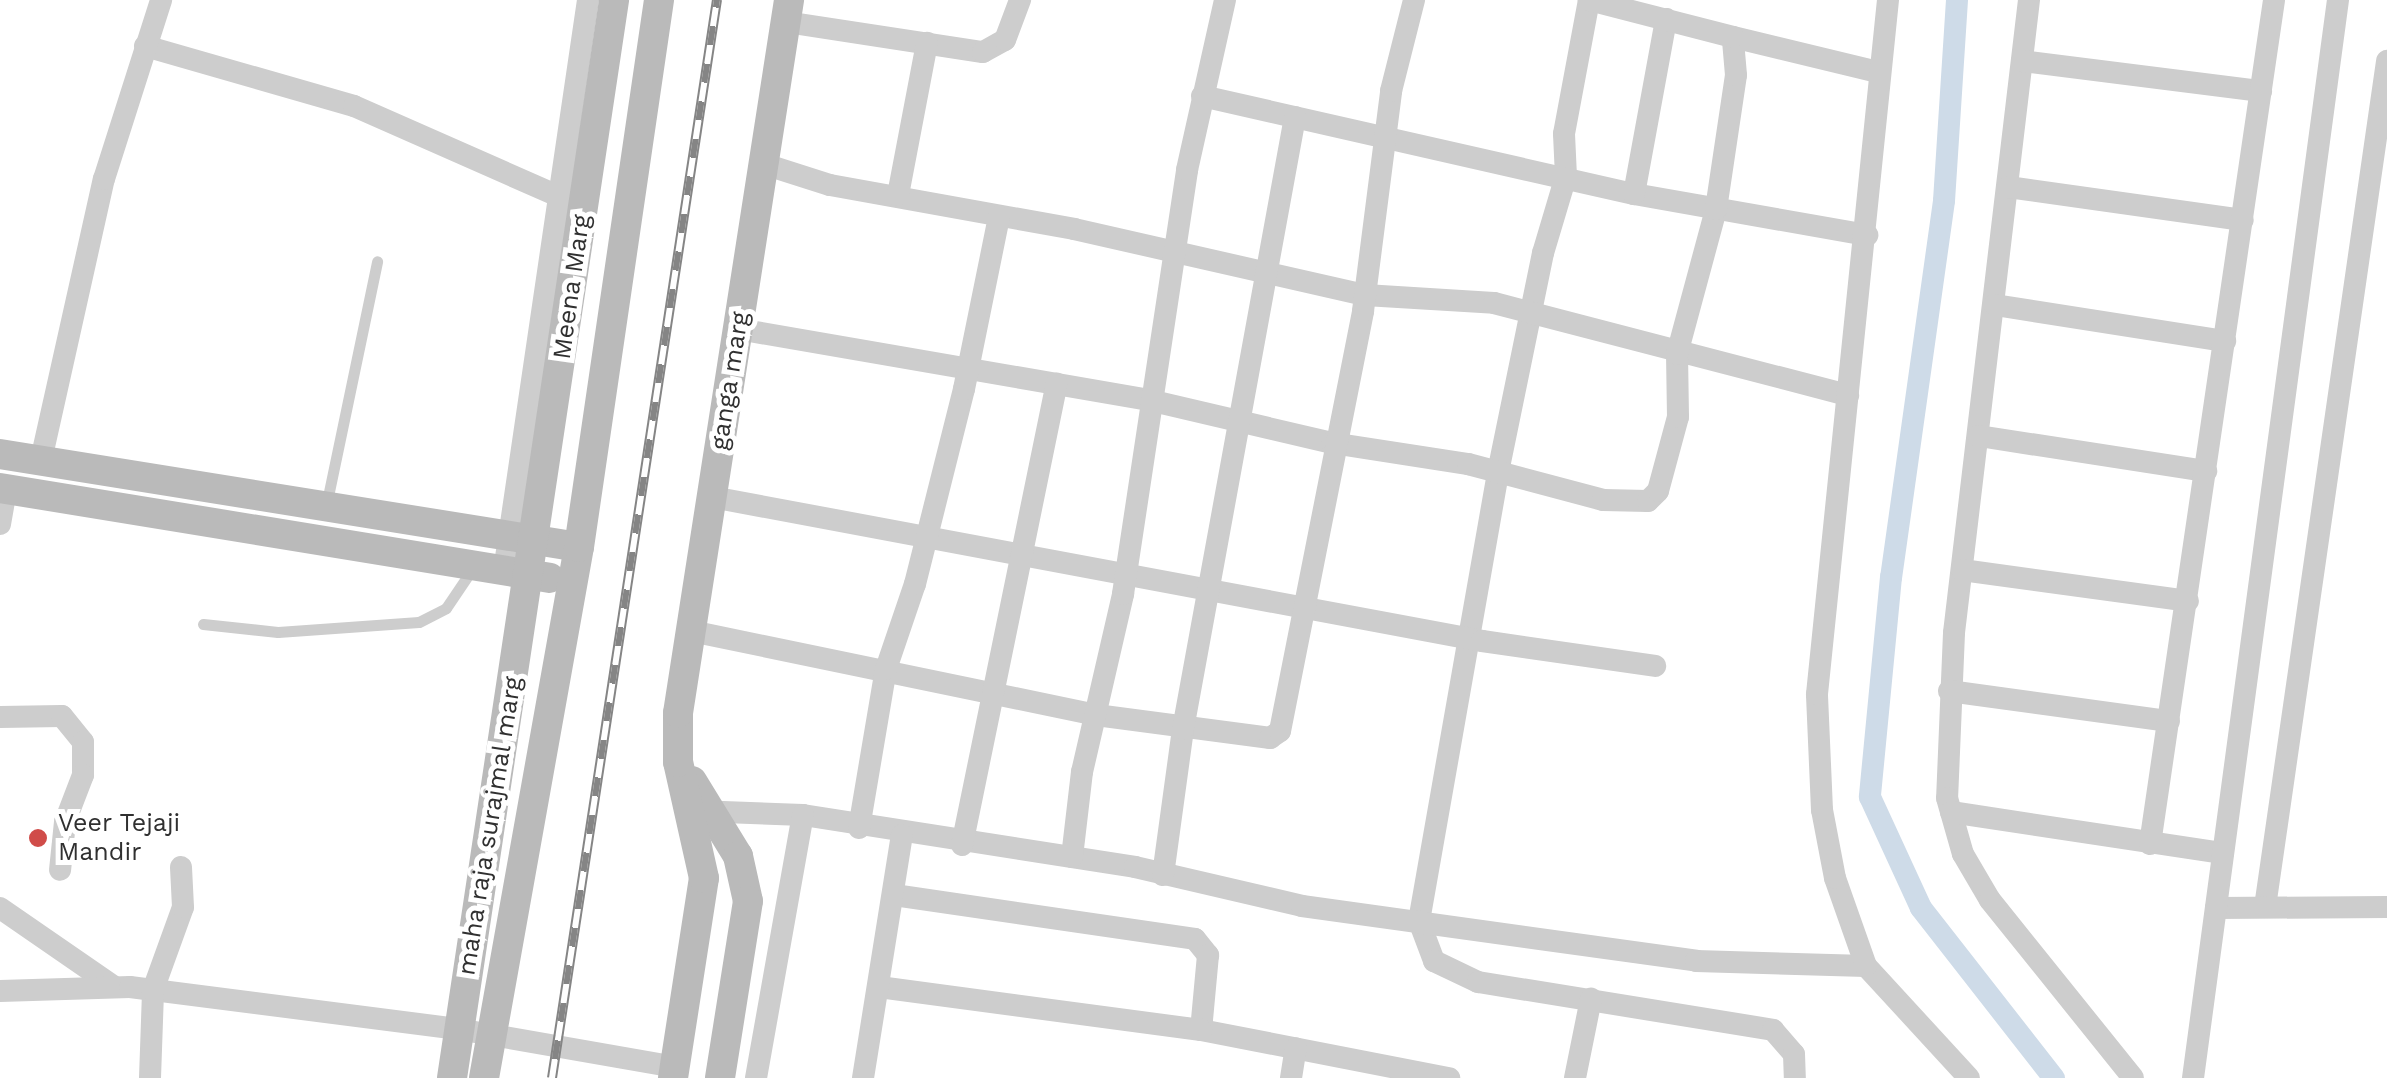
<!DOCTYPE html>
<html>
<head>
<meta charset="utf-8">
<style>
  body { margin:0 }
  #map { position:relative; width:2387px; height:1078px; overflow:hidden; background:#fff; font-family:"Work Sans",sans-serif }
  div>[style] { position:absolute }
  .canal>* { height:22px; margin:-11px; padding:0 11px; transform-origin:11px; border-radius:11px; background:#cedbe8 }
  .lane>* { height:11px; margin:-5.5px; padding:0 5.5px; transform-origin:5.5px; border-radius:5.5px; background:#cdcdcd }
  .street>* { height:22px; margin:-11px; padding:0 11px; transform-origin:11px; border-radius:11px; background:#cdcdcd }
  .secondary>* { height:30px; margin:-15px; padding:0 15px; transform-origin:15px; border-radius:15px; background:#bababa }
  .rail>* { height:10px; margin-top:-5px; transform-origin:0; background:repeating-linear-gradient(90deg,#fff 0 19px,#858585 0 38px); box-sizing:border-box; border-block:2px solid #858585 }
  .dots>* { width:28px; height:28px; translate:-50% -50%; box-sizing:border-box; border:5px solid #fff; border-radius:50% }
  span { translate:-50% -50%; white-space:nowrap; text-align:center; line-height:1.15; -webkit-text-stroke:10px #fff; paint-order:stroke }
  .street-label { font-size:25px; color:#303030 }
  .poi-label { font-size:25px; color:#303030 }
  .left { translate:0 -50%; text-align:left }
</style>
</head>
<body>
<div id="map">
  <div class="canal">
    <div style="left:1957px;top:0;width:201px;rotate:93.7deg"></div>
    <div style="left:1944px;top:201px;width:380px;rotate:98deg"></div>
    <div style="left:1891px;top:577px;width:221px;rotate:95.5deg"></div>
    <div style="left:1870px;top:797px;width:122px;rotate:65.3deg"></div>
    <div style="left:1921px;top:908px;width:216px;rotate:52deg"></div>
  </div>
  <div class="lane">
    <div style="left:326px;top:506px;width:250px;rotate:-78.2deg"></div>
    <div style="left:203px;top:624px;width:75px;rotate:6.1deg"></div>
    <div style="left:278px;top:632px;width:141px;rotate:-4.1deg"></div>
    <div style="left:419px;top:622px;width:30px;rotate:-27deg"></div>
    <div style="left:446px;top:608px;width:48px;rotate:-56deg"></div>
  </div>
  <div class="street">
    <div style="left:1589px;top:0;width:136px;rotate:100.6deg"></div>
    <div style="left:1564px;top:134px;width:42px;rotate:87.3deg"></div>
    <div style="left:1566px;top:176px;width:80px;rotate:106.6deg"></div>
    <div style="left:1543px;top:253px;width:225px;rotate:101.6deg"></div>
    <div style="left:1498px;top:473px;width:455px;rotate:100deg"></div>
    <div style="left:1419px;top:921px;width:43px;rotate:69.4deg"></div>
    <div style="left:1434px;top:961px;width:49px;rotate:25.5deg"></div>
    <div style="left:1478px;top:982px;width:299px;rotate:9.2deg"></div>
    <div style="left:1773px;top:1030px;width:32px;rotate:49deg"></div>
    <div style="left:1794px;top:1054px;width:24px;rotate:88deg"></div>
    <div style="left:2029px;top:0;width:637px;rotate:96.76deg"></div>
    <div style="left:1954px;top:633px;width:165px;rotate:92.4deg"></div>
    <div style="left:1947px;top:798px;width:58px;rotate:74.1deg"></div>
    <div style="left:1963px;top:854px;width:53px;rotate:59.6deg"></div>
    <div style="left:1990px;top:900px;width:228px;rotate:51.2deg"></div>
    <div style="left:786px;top:22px;width:199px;rotate:8.7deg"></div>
    <div style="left:983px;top:52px;width:25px;rotate:-29deg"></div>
    <div style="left:1005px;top:40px;width:43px;rotate:-69.4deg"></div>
    <div style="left:1733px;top:37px;width:149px;rotate:13.6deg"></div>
    <div style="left:145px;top:46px;width:217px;rotate:16deg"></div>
    <div style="left:354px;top:106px;width:225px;rotate:23.8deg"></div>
    <div style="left:2022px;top:61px;width:241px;rotate:7.2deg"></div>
    <div style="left:1202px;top:96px;width:443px;rotate:12.8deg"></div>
    <div style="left:1634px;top:194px;width:237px;rotate:10deg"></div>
    <div style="left:764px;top:164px;width:69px;rotate:17.7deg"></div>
    <div style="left:830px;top:185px;width:248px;rotate:10.2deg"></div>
    <div style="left:1074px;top:229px;width:298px;rotate:12.8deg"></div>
    <div style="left:1365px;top:295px;width:129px;rotate:3.5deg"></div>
    <div style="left:1494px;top:303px;width:366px;rotate:14.6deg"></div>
    <div style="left:2008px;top:187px;width:237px;rotate:8deg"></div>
    <div style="left:1634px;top:194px;width:178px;rotate:-79.6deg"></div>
    <div style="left:898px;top:195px;width:155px;rotate:-79.2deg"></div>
    <div style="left:1995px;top:305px;width:233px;rotate:8.9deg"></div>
    <div style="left:738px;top:329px;width:421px;rotate:9.8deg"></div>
    <div style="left:1153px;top:401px;width:184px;rotate:13.2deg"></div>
    <div style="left:1332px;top:443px;width:138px;rotate:8.8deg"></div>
    <div style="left:1468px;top:464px;width:140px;rotate:14.9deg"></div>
    <div style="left:1603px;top:500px;width:45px;rotate:1.3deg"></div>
    <div style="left:1648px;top:501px;width:14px;rotate:-45deg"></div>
    <div style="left:1658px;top:491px;width:77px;rotate:-74.9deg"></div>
    <div style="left:1678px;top:417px;width:63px;rotate:-90.9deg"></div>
    <div style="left:1677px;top:354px;width:150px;rotate:-74.9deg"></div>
    <div style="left:1716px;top:209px;width:135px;rotate:-81.5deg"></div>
    <div style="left:1736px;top:75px;width:38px;rotate:-95deg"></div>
    <div style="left:1733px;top:37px;width:149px;rotate:-165.6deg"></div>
    <div style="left:1979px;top:436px;width:230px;rotate:8.8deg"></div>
    <div style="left:41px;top:460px;width:288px;rotate:-77.4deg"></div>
    <div style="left:104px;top:179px;width:188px;rotate:-72.3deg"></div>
    <div style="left:712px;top:497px;width:783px;rotate:10.59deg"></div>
    <div style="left:1482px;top:641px;width:175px;rotate:8.2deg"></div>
    <div style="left:0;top:524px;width:36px;rotate:-80deg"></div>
    <div style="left:1962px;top:570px;width:228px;rotate:7.8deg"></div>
    <div style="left:504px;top:571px;width:577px;rotate:-81.63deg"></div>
    <div style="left:691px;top:631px;width:414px;rotate:11.7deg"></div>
    <div style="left:1096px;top:715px;width:176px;rotate:7.5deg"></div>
    <div style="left:1270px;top:738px;width:12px;rotate:-35deg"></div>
    <div style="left:1280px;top:731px;width:428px;rotate:-78.8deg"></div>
    <div style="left:1363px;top:311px;width:222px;rotate:-82.7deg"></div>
    <div style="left:1391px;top:91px;width:94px;rotate:-75.8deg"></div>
    <div style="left:1949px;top:691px;width:222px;rotate:7.8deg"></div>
    <div style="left:0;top:717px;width:62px;rotate:-0.9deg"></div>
    <div style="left:62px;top:716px;width:33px;rotate:51deg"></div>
    <div style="left:83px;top:742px;width:33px;rotate:90deg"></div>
    <div style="left:83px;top:775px;width:50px;rotate:111deg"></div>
    <div style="left:65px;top:822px;width:48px;rotate:95.9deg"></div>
    <div style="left:696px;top:811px;width:107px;rotate:2.1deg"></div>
    <div style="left:803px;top:815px;width:336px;rotate:8.9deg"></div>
    <div style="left:1135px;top:867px;width:171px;rotate:13.1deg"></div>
    <div style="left:1302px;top:906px;width:398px;rotate:7.9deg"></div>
    <div style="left:1696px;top:961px;width:170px;rotate:1.7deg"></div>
    <div style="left:1866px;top:966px;width:152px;rotate:47.4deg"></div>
    <div style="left:1951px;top:812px;width:275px;rotate:8.6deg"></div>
    <div style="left:859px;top:828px;width:161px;rotate:-80.4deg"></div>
    <div style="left:886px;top:669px;width:90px;rotate:-71.2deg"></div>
    <div style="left:915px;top:584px;width:201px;rotate:-75.9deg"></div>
    <div style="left:964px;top:389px;width:176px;rotate:-78.5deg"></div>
    <div style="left:2150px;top:844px;width:853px;rotate:-81.64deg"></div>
    <div style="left:962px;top:845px;width:471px;rotate:-78.4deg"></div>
    <div style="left:1072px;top:857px;width:86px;rotate:-83.3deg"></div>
    <div style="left:1082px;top:772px;width:183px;rotate:-77deg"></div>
    <div style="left:1123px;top:594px;width:429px;rotate:-81.4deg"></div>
    <div style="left:1187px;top:170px;width:174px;rotate:-77.4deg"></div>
    <div style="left:1163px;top:875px;width:147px;rotate:-82.2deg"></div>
    <div style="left:1183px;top:729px;width:622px;rotate:-79.63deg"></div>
    <div style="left:894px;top:895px;width:304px;rotate:8.3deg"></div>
    <div style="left:1195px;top:939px;width:21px;rotate:51deg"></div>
    <div style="left:1208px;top:955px;width:75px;rotate:95.3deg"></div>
    <div style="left:1201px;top:1030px;width:253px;rotate:11deg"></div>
    <div style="left:2265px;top:907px;width:855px;rotate:-81.79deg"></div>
    <div style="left:0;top:908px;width:137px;rotate:34.6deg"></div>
    <div style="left:2216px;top:908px;width:171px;rotate:-0.3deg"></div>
    <div style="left:1866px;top:966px;width:93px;rotate:-109.4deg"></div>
    <div style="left:1835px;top:878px;width:69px;rotate:-100.8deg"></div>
    <div style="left:1822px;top:810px;width:116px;rotate:-92.5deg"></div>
    <div style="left:1817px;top:694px;width:698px;rotate:-84.16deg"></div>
    <div style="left:879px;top:987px;width:325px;rotate:7.6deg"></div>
    <div style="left:0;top:991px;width:130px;rotate:-1.8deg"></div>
    <div style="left:130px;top:987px;width:331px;rotate:7.3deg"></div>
    <div style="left:458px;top:1029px;width:220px;rotate:9.9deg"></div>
    <div style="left:150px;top:1078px;width:88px;rotate:-88deg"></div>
    <div style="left:153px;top:990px;width:88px;rotate:-70.1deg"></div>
    <div style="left:183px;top:907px;width:40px;rotate:-92.9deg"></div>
    <div style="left:756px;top:1078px;width:267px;rotate:-79.9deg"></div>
    <div style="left:863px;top:1078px;width:246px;rotate:-80.9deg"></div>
    <div style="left:1291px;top:1078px;width:30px;rotate:-81deg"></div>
    <div style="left:1575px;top:1078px;width:81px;rotate:-78.6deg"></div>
    <div style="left:2193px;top:1078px;width:1088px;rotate:-82.34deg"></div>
  </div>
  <div class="secondary">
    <div style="left:0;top:454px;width:586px;rotate:9.13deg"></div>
    <div style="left:0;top:488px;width:557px;rotate:9.29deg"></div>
    <div style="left:692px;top:781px;width:88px;rotate:58.5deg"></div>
    <div style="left:738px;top:856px;width:46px;rotate:77.5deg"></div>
    <div style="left:748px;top:901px;width:179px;rotate:99deg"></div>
    <div style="left:452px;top:1078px;width:1090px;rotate:-81.45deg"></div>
    <div style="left:484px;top:1078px;width:539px;rotate:-79.86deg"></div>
    <div style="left:579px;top:547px;width:553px;rotate:-81.68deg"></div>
    <div style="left:673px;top:1078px;width:202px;rotate:-81.2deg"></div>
    <div style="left:704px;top:878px;width:119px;rotate:-102.6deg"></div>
    <div style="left:678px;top:762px;width:49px;rotate:-90deg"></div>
    <div style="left:678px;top:713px;width:722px;rotate:-81.15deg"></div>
  </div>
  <div class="rail">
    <div style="left:552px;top:1078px;width:1091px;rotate:-81.3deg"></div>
  </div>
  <div class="dots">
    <div style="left:38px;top:838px;background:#d04c49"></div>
  </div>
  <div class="street-label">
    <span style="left:572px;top:287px;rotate:-82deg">Meena Marg</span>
    <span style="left:730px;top:381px;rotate:-81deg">ganga marg</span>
    <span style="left:490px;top:826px;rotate:-81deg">maha raja surajmal marg</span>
  </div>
  <div class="poi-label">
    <span class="left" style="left:58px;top:838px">Veer Tejaji<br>Mandir</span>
  </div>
</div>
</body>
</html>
